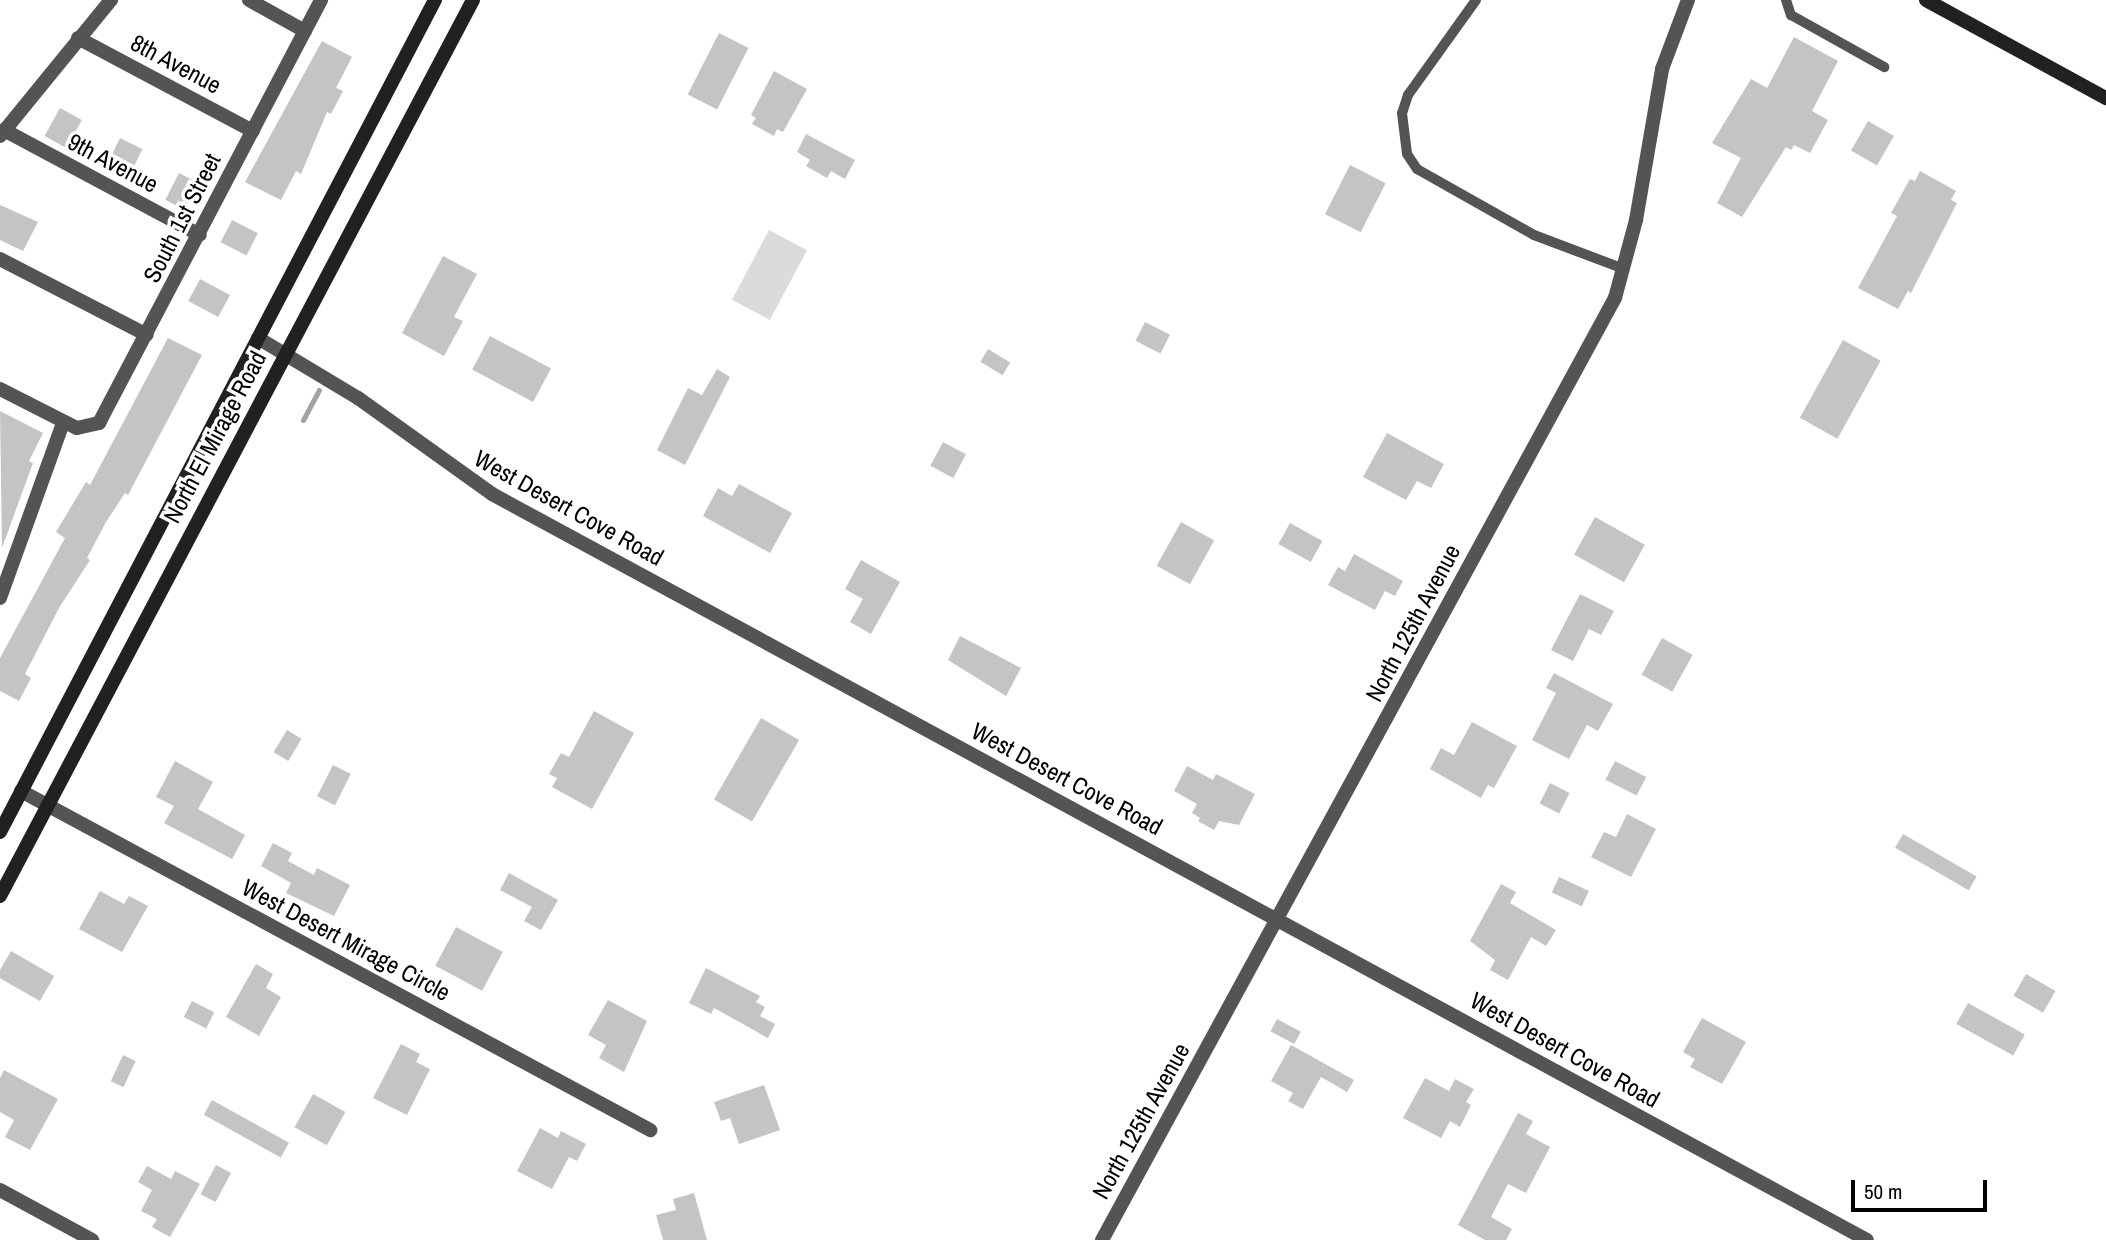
<!DOCTYPE html>
<html>
<head>
<meta charset="utf-8">
<style>
  body { margin:0 }
  #map { position:relative; width:2106px; height:1240px; overflow:hidden; background:#fff; font-family:"Archivo Narrow",sans-serif }
  div>[style] { position:absolute }
  .green>* { inset:0; background:#dbdbdb; transform-origin:0 0 }
  .stream>* { height:5px; margin:-2.5px; padding:0 2.5px; transform-origin:2.5px; border-radius:2.5px; background:#a2a2a2 }
  .building>* { inset:0; background:#c4c4c4; transform-origin:0 0 }
  .lane>* { height:10px; margin:-5px; padding:0 5px; transform-origin:5px; border-radius:5px; background:#545454 }
  .street>* { height:14px; margin:-7px; padding:0 7px; transform-origin:7px; border-radius:7px; background:#545454 }
  .secondary>* { height:14px; margin:-7px; padding:0 7px; transform-origin:7px; border-radius:7px; background:#212121 }
  span { translate:-50% -50%; white-space:nowrap; text-align:center; line-height:1.15; -webkit-text-stroke:7px #fff; paint-order:stroke }
  .street-label { font-size:24px; color:#000 }
  .scale { position:absolute; left:1851px; top:1180px; width:136px; height:32px; box-sizing:border-box; border:4px solid #000; border-top:0; padding-left:9px; font-size:21px; line-height:24px; white-space:nowrap; color:#000; -webkit-text-stroke:5px #fff; paint-order:stroke }
</style>
</head>
<body>
<div id="map">
  <div class="green">
    <div style="left:769px;top:230px;width:43px;height:79px;rotate:28deg"></div>
  </div>
  <div class="stream">
    <div style="left:303px;top:420px;width:34px;rotate:-62deg"></div>
  </div>
  <div class="building">
    <div style="left:719px;top:33px;width:33px;height:69px;rotate:27deg"></div>
    <div style="clip-path:polygon(1794px 37px,1838px 61px,1812px 111px,1828px 120px,1810px 153px,1794px 145px,1791px 150px,1786px 147px,1742px 217px,1717px 203px,1741px 158px,1712px 143px,1751px 79px,1767px 88px)"></div>
    <div style="clip-path:polygon(322px 41px,352px 57px,336px 88px,343px 91px,331px 114px,327px 112px,301px 174px,296px 171px,281px 200px,245px 182px)"></div>
    <div style="clip-path:polygon(774px 71px,807px 89px,783px 132px,777px 129px,774px 136px,752px 124px,756px 118px,751px 115px)"></div>
    <div style="left:60px;top:108px;width:25px;height:32px;rotate:29deg"></div>
    <div style="left:1868px;top:121px;width:30px;height:34px;rotate:30deg"></div>
    <div style="clip-path:polygon(806px 134px,855px 160px,845px 179px,831px 171px,827px 178px,806px 166px,810px 160px,797px 152px)"></div>
    <div style="left:120px;top:138px;width:25px;height:32px;rotate:26deg"></div>
    <div style="left:1350px;top:165px;width:40px;height:55px;rotate:27deg"></div>
    <div style="clip-path:polygon(1920px 171px,1956px 191px,1951px 200px,1957px 203px,1911px 293px,1908px 291px,1898px 309px,1858px 288px,1897px 216px,1891px 213px,1910px 179px,1915px 181px)"></div>
    <div style="left:179px;top:173px;width:22px;height:30px;rotate:27deg"></div>
    <div style="clip-path:polygon(0 205px,38px 222px,23px 251px,0 240px)"></div>
    <div style="left:232px;top:220px;width:29px;height:25px;rotate:27deg"></div>
    <div style="clip-path:polygon(443px 256px,477px 274px,454px 317px,463px 321px,444px 356px,402px 333px)"></div>
    <div style="left:200px;top:279px;width:34px;height:25px;rotate:28deg"></div>
    <div style="left:1145px;top:322px;width:28px;height:21px;rotate:27deg"></div>
    <div style="left:490px;top:336px;width:69px;height:38px;rotate:28deg"></div>
    <div style="clip-path:polygon(168px 338px,202px 355px,128px 495px,125px 493px,106px 522px,87px 558px,90px 560px,59px 608px,25px 674px,31px 678px,19px 701px,0 691px,0 658px,65px 538px,56px 532px,86px 482px,90px 485px)"></div>
    <div style="left:1843px;top:340px;width:43px;height:89px;rotate:29deg"></div>
    <div style="left:988px;top:349px;width:26px;height:15px;rotate:31deg"></div>
    <div style="clip-path:polygon(717px 369px,730px 377px,685px 465px,657px 450px,688px 388px,702px 395px)"></div>
    <div style="clip-path:polygon(0 411px,43px 433px,29px 461px,33px 463px,2px 548px)"></div>
    <div style="clip-path:polygon(1387px 433px,1444px 464px,1431px 488px,1417px 481px,1406px 500px,1363px 477px)"></div>
    <div style="left:943px;top:442px;width:26px;height:27px;rotate:28deg"></div>
    <div style="clip-path:polygon(739px 484px,792px 513px,770px 553px,703px 516px,718px 488px,732px 496px)"></div>
    <div style="left:1595px;top:517px;width:57px;height:43px;rotate:29deg"></div>
    <div style="left:1181px;top:522px;width:38px;height:50px;rotate:29deg"></div>
    <div style="left:1290px;top:523px;width:37px;height:24px;rotate:29deg"></div>
    <div style="clip-path:polygon(1354px 554px,1403px 581px,1395px 596px,1385px 591px,1375px 610px,1328px 585px,1338px 567px,1345px 571px)"></div>
    <div style="clip-path:polygon(861px 560px,900px 582px,871px 634px,850px 622px,863px 599px,845px 589px)"></div>
    <div style="clip-path:polygon(1580px 594px,1614px 611px,1601px 635px,1589px 629px,1573px 661px,1551px 650px)"></div>
    <div style="clip-path:polygon(960px 636px,1021px 668px,1006px 696px,948px 660px)"></div>
    <div style="left:1662px;top:638px;width:35px;height:42px;rotate:29deg"></div>
    <div style="clip-path:polygon(1554px 673px,1613px 704px,1598px 731px,1587px 725px,1569px 759px,1532px 740px,1556px 693px,1546px 688px)"></div>
    <div style="clip-path:polygon(594px 711px,634px 733px,592px 809px,552px 787px,557px 778px,549px 774px,561px 753px,569px 757px)"></div>
    <div style="left:761px;top:718px;width:44px;height:94px;rotate:30deg"></div>
    <div style="clip-path:polygon(1472px 722px,1517px 746px,1494px 788px,1488px 785px,1481px 798px,1430px 769px,1441px 748px,1454px 755px)"></div>
    <div style="left:287px;top:730px;width:17px;height:26px;rotate:31deg"></div>
    <div style="clip-path:polygon(175px 761px,213px 782px,198px 809px,245px 835px,232px 859px,164px 823px,174px 806px,156px 797px)"></div>
    <div style="left:1615px;top:761px;width:35px;height:21px;rotate:27deg"></div>
    <div style="left:333px;top:765px;width:20px;height:35px;rotate:27deg"></div>
    <div style="clip-path:polygon(1187px 766px,1213px 780px,1216px 774px,1255px 794px,1239px 825px,1219px 821px,1214px 830px,1198px 821px,1200px 818px,1192px 813px,1197px 804px,1174px 791px)"></div>
    <div style="left:1550px;top:783px;width:22px;height:23px;rotate:27deg"></div>
    <div style="clip-path:polygon(1627px 814px,1656px 829px,1631px 877px,1591px 857px,1604px 832px,1616px 837px)"></div>
    <div style="left:1903px;top:834px;width:85px;height:16px;rotate:30deg"></div>
    <div style="clip-path:polygon(273px 843px,292px 853px,288px 861px,314px 875px,317px 868px,350px 885px,334px 916px,286px 893px,291px 883px,261px 866px)"></div>
    <div style="clip-path:polygon(509px 873px,558px 900px,541px 930px,524px 921px,532px 907px,500px 890px)"></div>
    <div style="left:1559px;top:877px;width:33px;height:17px;rotate:25deg"></div>
    <div style="clip-path:polygon(1501px 884px,1516px 892px,1510px 903px,1556px 930px,1546px 946px,1531px 937px,1508px 980px,1490px 970px,1495px 960px,1470px 941px)"></div>
    <div style="clip-path:polygon(100px 891px,124px 904px,129px 896px,148px 906px,122px 952px,79px 929px)"></div>
    <div style="left:456px;top:927px;width:53px;height:44px;rotate:28deg"></div>
    <div style="left:11px;top:951px;width:50px;height:29px;rotate:30deg"></div>
    <div style="clip-path:polygon(256px 964px,273px 974px,266px 988px,281px 997px,259px 1036px,226px 1017px)"></div>
    <div style="clip-path:polygon(706px 968px,760px 996px,756px 1002px,765px 1007px,760px 1016px,775px 1024px,768px 1038px,714px 1008px,711px 1014px,689px 1003px)"></div>
    <div style="left:2026px;top:974px;width:34px;height:25px;rotate:30deg"></div>
    <div style="clip-path:polygon(608px 1000px,647px 1021px,624px 1072px,599px 1058px,606px 1045px,588px 1035px)"></div>
    <div style="left:192px;top:1001px;width:25px;height:18px;rotate:27deg"></div>
    <div style="left:1968px;top:1003px;width:65px;height:24px;rotate:29deg"></div>
    <div style="clip-path:polygon(1702px 1018px,1746px 1042px,1722px 1084px,1690px 1067px,1695px 1059px,1683px 1052px)"></div>
    <div style="left:1277px;top:1019px;width:27px;height:14px;rotate:28deg"></div>
    <div style="clip-path:polygon(401px 1044px,420px 1054px,416px 1062px,430px 1069px,407px 1115px,373px 1098px)"></div>
    <div style="clip-path:polygon(1291px 1045px,1354px 1080px,1347px 1092px,1321px 1077px,1303px 1109px,1288px 1101px,1293px 1093px,1271px 1081px)"></div>
    <div style="left:123px;top:1055px;width:14px;height:29px;rotate:25deg"></div>
    <div style="clip-path:polygon(4px 1070px,58px 1099px,30px 1150px,5px 1137px,14px 1120px,0 1112px,0 1078px)"></div>
    <div style="clip-path:polygon(1425px 1078px,1449px 1091px,1455px 1079px,1474px 1089px,1466px 1102px,1471px 1105px,1460px 1127px,1450px 1121px,1441px 1138px,1403px 1118px)"></div>
    <div style="clip-path:polygon(764px 1085px,780px 1130px,739px 1144px,730px 1118px,721px 1121px,714px 1102px)"></div>
    <div style="left:313px;top:1094px;width:37px;height:38px;rotate:29deg"></div>
    <div style="left:212px;top:1100px;width:88px;height:17px;rotate:29deg"></div>
    <div style="clip-path:polygon(1518px 1113px,1533px 1121px,1526px 1134px,1550px 1147px,1526px 1193px,1508px 1184px,1491px 1217px,1512px 1229px,1506px 1240px,1485px 1240px,1458px 1225px)"></div>
    <div style="clip-path:polygon(540px 1128px,558px 1138px,561px 1131px,586px 1144px,577px 1161px,569px 1157px,552px 1189px,517px 1171px)"></div>
    <div style="left:216px;top:1165px;width:17px;height:33px;rotate:28deg"></div>
    <div style="clip-path:polygon(147px 1166px,171px 1179px,175px 1171px,200px 1184px,170px 1237px,152px 1227px,157px 1219px,141px 1211px,152px 1190px,138px 1182px)"></div>
    <div style="clip-path:polygon(694px 1193px,707px 1240px,663px 1240px,656px 1215px,676px 1210px,673px 1199px)"></div>
  </div>
  <div class="lane">
    <div style="left:1476px;top:0;width:117px;rotate:125.6deg"></div>
    <div style="left:1408px;top:95px;width:19px;rotate:108deg"></div>
    <div style="left:1402px;top:113px;width:41px;rotate:83deg"></div>
    <div style="left:1407px;top:154px;width:18px;rotate:56deg"></div>
    <div style="left:1417px;top:169px;width:134px;rotate:29.4deg"></div>
    <div style="left:1534px;top:235px;width:96px;rotate:20.7deg"></div>
    <div style="left:1786px;top:0;width:16px;rotate:72deg"></div>
    <div style="left:1791px;top:15px;width:107px;rotate:29.2deg"></div>
  </div>
  <div class="street">
    <div style="left:249px;top:0;width:64px;rotate:29deg"></div>
    <div style="left:78px;top:38px;width:198px;rotate:28deg"></div>
    <div style="left:4px;top:130px;width:222px;rotate:28.2deg"></div>
    <div style="left:0;top:136px;width:176px;rotate:-50.8deg"></div>
    <div style="left:0;top:259px;width:165px;rotate:27.3deg"></div>
    <div style="left:258px;top:338px;width:117px;rotate:31deg"></div>
    <div style="left:358px;top:398px;width:165px;rotate:35.6deg"></div>
    <div style="left:492px;top:494px;width:1564px;rotate:28.48deg"></div>
    <div style="left:0;top:389px;width:86px;rotate:26.9deg"></div>
    <div style="left:77px;top:428px;width:23px;rotate:-13deg"></div>
    <div style="left:99px;top:423px;width:478px;rotate:-62.3deg"></div>
    <div style="left:0;top:598px;width:186px;rotate:-70.2deg"></div>
    <div style="left:21px;top:791px;width:715px;rotate:28.32deg"></div>
    <div style="left:0;top:1190px;width:105px;rotate:28.5deg"></div>
    <div style="left:1102px;top:1240px;width:1073px;rotate:-61.43deg"></div>
    <div style="left:1615px;top:298px;width:81px;rotate:-74.9deg"></div>
    <div style="left:1636px;top:220px;width:153px;rotate:-80.2deg"></div>
    <div style="left:1662px;top:69px;width:74px;rotate:-69.4deg"></div>
  </div>
  <div class="secondary">
    <div style="left:1926px;top:0;width:205px;rotate:28.6deg"></div>
    <div style="left:0;top:832px;width:939px;rotate:-62.4deg"></div>
    <div style="left:0;top:896px;width:1013px;rotate:-62.17deg"></div>
  </div>
  <div class="street-label">
    <span style="left:176px;top:64px;rotate:28deg">8th Avenue</span>
    <span style="left:113px;top:163px;rotate:28deg">9th Avenue</span>
    <span style="left:182px;top:218px;rotate:-63deg">South 1st Street</span>
    <span style="left:215px;top:437px;rotate:-62deg">North El Mirage Road</span>
    <span style="left:569px;top:508px;rotate:29deg">West Desert Cove Road</span>
    <span style="left:1413px;top:623px;rotate:-62deg">North 125th Avenue</span>
    <span style="left:1067px;top:779px;rotate:28deg">West Desert Cove Road</span>
    <span style="left:346px;top:940px;rotate:28deg">West Desert Mirage Circle</span>
    <span style="left:1565px;top:1050px;rotate:29deg">West Desert Cove Road</span>
    <span style="left:1141px;top:1121px;rotate:-61deg">North 125th Avenue</span>
  </div>
  <div class="scale">50 m</div>
</div>
</body>
</html>
